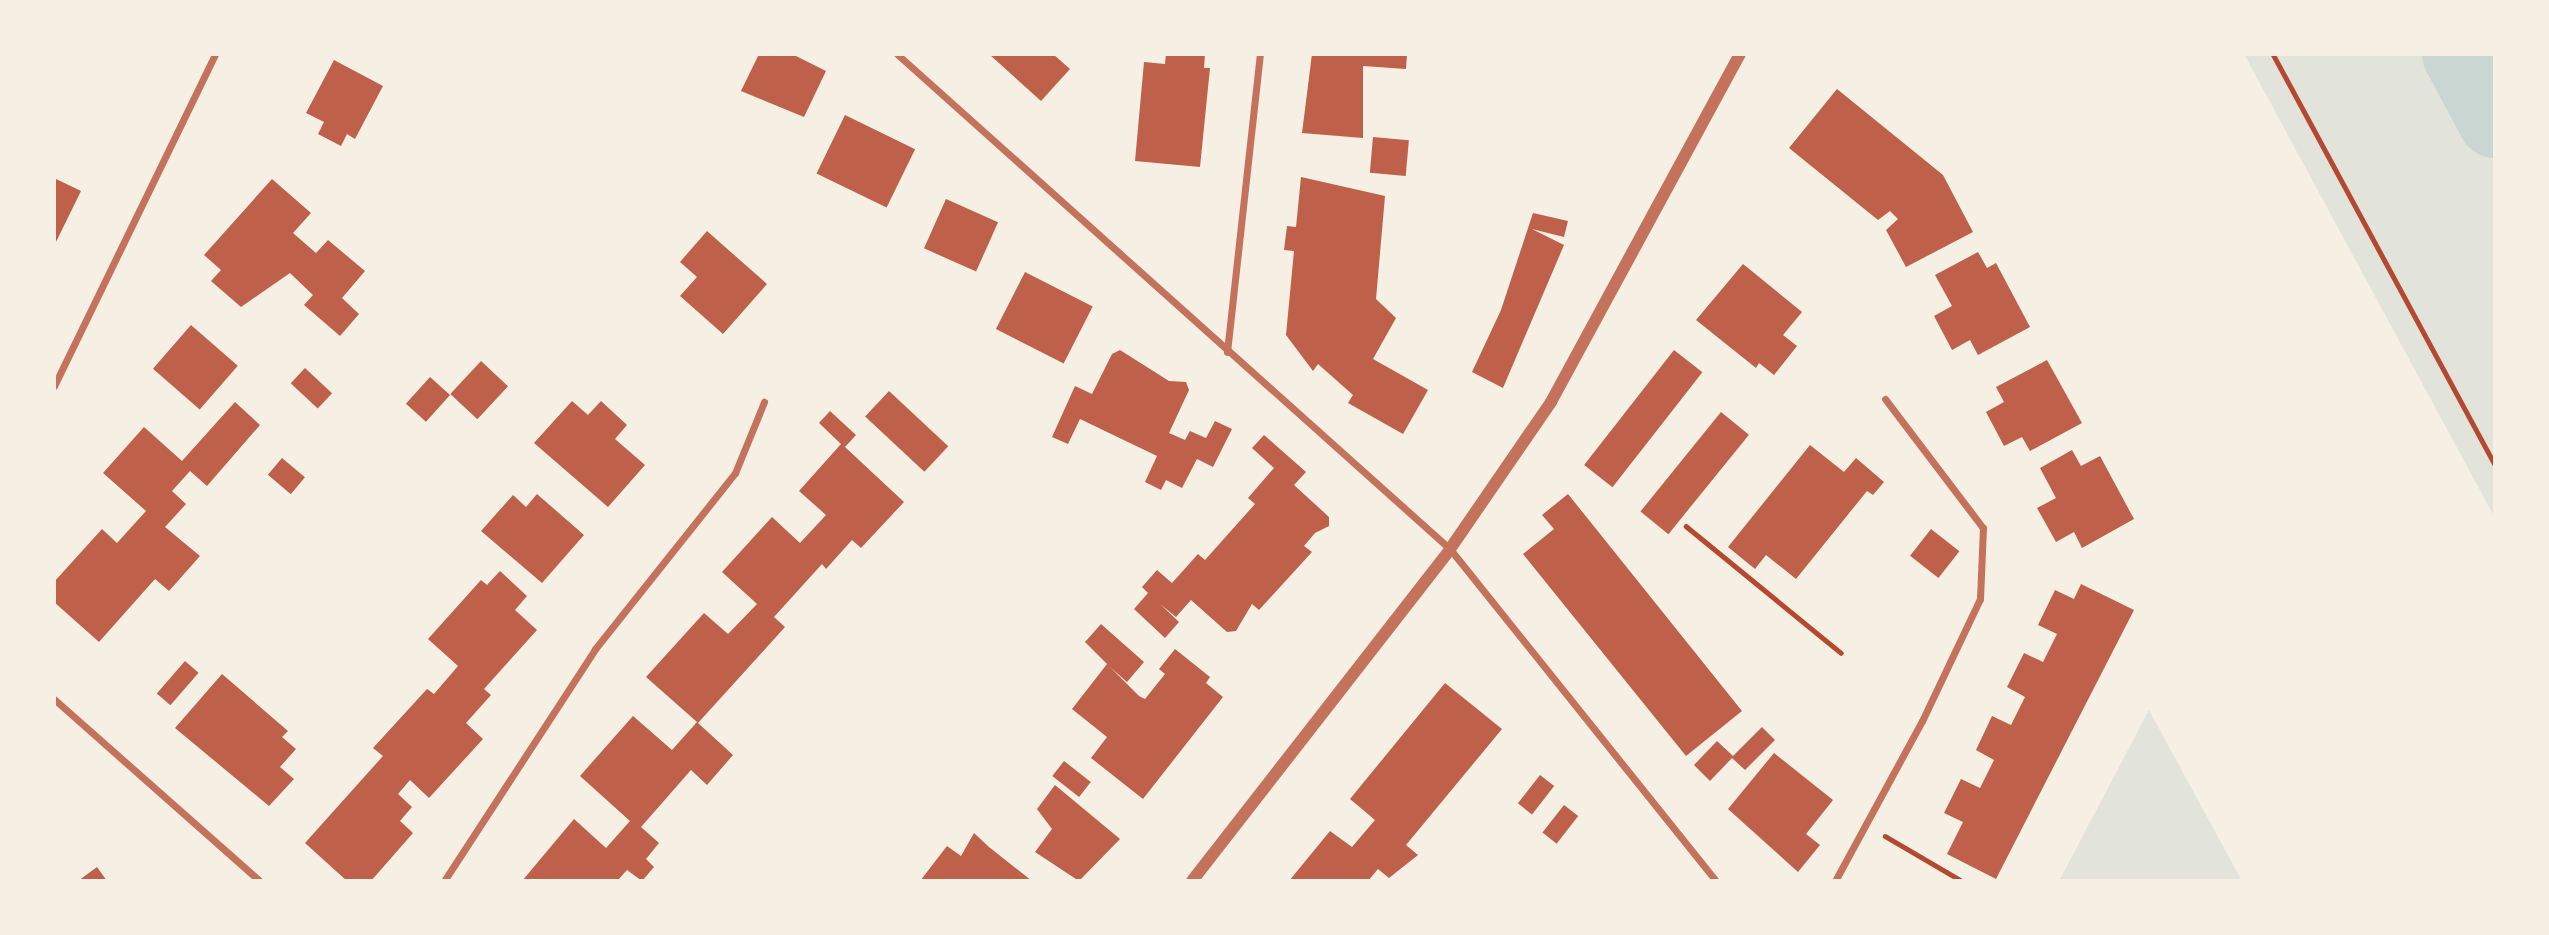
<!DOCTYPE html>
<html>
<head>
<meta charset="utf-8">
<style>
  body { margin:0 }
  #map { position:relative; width:2549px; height:935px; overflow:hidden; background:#f6efe4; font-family:"PT Sans Narrow",sans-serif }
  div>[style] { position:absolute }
  .green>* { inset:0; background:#e2e4dc }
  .river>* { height:74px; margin:-37px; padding:0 37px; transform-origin:37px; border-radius:37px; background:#c9d6d2 }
  .building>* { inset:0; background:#bf614a; transform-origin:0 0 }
  .path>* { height:4.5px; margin:-2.25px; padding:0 2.25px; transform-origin:2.25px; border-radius:2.25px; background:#b5482f }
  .minor>* { height:7px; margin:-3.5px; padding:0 3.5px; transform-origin:3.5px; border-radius:3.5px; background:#c5725c }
  .tertiary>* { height:12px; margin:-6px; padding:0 6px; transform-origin:6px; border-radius:6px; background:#c5725c }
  span { translate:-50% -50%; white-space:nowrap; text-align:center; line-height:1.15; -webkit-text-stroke:6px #f6efe4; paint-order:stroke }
  .frame { position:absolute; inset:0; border:56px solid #f6efe4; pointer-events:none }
</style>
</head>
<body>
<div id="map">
  <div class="green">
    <div style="clip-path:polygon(2244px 54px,2495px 54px,2495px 518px)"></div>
    <div style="clip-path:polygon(2149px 710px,2242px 881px,2059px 881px)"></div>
  </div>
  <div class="river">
    <div style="left:2459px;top:54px;width:76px;rotate:61.8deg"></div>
  </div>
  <div class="building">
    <div style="clip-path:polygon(759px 54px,792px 54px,826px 71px,804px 117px,741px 91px)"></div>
    <div style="clip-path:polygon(989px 54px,1053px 54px,1070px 69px,1041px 101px)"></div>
    <div style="clip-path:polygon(1166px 54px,1205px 54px,1204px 68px,1210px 68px,1200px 167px,1135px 161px,1144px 62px,1165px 64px)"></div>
    <div style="clip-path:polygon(1312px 54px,1407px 54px,1406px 69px,1363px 66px,1363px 138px,1302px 133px)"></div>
    <div style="clip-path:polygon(334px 60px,383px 86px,355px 139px,347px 134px,341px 146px,318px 134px,324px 122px,306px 113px)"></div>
    <div style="clip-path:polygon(1837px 89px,1943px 175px,1973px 232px,1906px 267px,1886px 230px,1898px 219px,1890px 211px,1878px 220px,1789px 148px)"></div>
    <div style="left:845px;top:115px;width:78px;height:65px;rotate:26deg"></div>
    <div style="left:1373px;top:137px;width:36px;height:36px;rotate:5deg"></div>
    <div style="clip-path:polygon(1301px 177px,1385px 196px,1376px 299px,1396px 318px,1373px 359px,1428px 390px,1403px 434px,1348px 403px,1353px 395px,1318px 364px,1313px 371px,1286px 335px,1294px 251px,1284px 250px,1287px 226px,1296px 227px)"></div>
    <div style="clip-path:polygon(54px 178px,81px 191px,54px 246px)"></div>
    <div style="clip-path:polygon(272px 179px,311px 213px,293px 233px,316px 253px,328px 240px,365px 271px,342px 298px,359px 314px,340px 336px,304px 305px,313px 295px,290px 273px,241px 307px,211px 281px,221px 270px,204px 255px)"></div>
    <div style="left:946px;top:199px;width:57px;height:54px;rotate:24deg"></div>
    <div style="clip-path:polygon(1533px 213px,1568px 221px,1564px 237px,1532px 229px,1564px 245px,1503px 388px,1472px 372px,1501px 310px)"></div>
    <div style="clip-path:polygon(707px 231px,767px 284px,723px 334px,680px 296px,697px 277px,680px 262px)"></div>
    <div style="clip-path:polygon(1978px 252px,1987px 268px,1996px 263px,2030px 327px,1978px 355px,1970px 340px,1952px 350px,1934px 316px,1952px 306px,1935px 275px)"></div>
    <div style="clip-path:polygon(1743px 264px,1802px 312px,1783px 335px,1797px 346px,1774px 375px,1759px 363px,1756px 368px,1696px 320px)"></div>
    <div style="left:1025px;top:272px;width:76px;height:64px;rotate:27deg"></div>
    <div style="left:191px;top:325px;width:62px;height:58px;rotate:41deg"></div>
    <div style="clip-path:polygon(1120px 350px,1169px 381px,1186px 382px,1189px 390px,1169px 433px,1185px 440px,1190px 431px,1206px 438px,1215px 421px,1232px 429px,1213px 467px,1197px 459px,1182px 488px,1166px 480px,1161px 490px,1145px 482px,1157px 456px,1080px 419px,1068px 444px,1052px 437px,1075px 386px,1092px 394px,1112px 354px)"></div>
    <div style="left:1674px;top:350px;width:36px;height:146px;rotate:38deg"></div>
    <div style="clip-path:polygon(2047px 360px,2082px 423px,2030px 451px,2022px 437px,2004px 446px,1986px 412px,2004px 402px,1996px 387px)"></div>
    <div style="left:481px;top:361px;width:37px;height:45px;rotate:43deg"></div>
    <div style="left:305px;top:368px;width:37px;height:21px;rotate:43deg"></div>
    <div style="left:430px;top:377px;width:27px;height:36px;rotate:42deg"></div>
    <div style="left:889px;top:391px;width:81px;height:35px;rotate:43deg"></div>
    <div style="clip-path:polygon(572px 401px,588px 415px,601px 401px,627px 425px,615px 439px,645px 465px,608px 507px,534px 443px)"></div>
    <div style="clip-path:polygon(235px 402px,260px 425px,207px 486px,190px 471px,172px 491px,186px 504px,165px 527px,200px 556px,169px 591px,155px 579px,99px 642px,54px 602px,54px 582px,102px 529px,117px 543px,146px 511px,103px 473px,144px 427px,182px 461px)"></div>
    <div style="clip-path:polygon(830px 411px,856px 435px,845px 447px,904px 502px,861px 548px,852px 540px,826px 569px,822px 564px,774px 617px,785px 627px,698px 723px,733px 755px,707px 785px,691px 770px,641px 827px,659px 843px,646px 859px,654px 867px,642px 881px,627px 870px,617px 881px,522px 881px,574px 819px,606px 848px,630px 821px,580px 776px,633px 716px,672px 750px,697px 722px,646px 677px,704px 613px,728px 634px,757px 604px,722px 572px,772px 517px,800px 543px,826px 515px,799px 491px,841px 444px,819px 423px)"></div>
    <div style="left:1721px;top:412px;width:36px;height:128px;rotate:39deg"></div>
    <div style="clip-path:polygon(1264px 435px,1306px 472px,1294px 485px,1329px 517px,1329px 526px,1315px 533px,1304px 546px,1312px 552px,1259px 610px,1252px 604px,1236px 631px,1227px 632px,1191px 600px,1176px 617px,1160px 604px,1179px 622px,1165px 638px,1134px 609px,1148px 593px,1142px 587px,1157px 570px,1172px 583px,1198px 554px,1205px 560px,1255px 504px,1248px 498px,1274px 468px,1252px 448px)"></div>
    <div style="clip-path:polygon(1810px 445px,1844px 472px,1856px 458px,1884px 482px,1873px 495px,1867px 491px,1796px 579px,1766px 555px,1755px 569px,1728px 547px)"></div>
    <div style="clip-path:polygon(2072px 450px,2081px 466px,2100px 456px,2134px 519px,2082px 548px,2074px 532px,2056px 542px,2037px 508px,2056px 498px,2040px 468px)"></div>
    <div style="left:282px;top:458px;width:30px;height:22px;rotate:40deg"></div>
    <div style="clip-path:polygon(537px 494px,584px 535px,542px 583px,481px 531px,513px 495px,526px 507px)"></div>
    <div style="clip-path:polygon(1568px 494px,1742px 711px,1686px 756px,1523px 554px,1554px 529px,1542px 515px)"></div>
    <div style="left:1931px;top:529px;width:36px;height:34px;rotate:38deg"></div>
    <div style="clip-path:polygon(500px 571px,527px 596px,515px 610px,537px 630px,484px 689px,491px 695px,466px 723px,483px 739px,429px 798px,410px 780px,398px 794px,412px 807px,400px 821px,413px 833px,371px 881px,347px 881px,305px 843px,383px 756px,373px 748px,427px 689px,434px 694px,458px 666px,428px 639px,481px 580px,487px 585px)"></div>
    <div style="clip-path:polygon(2081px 584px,2134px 610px,1996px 879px,1947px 854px,1963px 822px,1944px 813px,1961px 779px,1980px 788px,1994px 760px,1976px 750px,1992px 716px,2011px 725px,2025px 697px,2007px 687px,2024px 653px,2043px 662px,2057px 634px,2038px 625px,2055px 590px,2074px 599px)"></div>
    <div style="clip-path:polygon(1101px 624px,1144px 662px,1127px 682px,1110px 667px,1139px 696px,1145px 699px,1165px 674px,1159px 669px,1175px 649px,1210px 677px,1206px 683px,1223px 697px,1143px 799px,1091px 758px,1107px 737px,1072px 709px,1107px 664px,1085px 642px)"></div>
    <div style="left:185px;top:661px;width:18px;height:43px;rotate:41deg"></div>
    <div style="clip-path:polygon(222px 674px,288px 731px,282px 737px,296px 749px,280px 767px,294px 779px,269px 806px,175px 728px)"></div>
    <div style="clip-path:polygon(1445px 683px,1502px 729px,1406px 845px,1418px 855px,1389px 878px,1378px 869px,1368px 881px,1289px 881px,1330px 831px,1352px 847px,1375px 820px,1350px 799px)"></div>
    <div style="clip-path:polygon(1762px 727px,1775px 740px,1745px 770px,1732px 758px,1710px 781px,1694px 765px,1717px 741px,1733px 756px)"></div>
    <div style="clip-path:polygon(1774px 753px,1833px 800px,1806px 834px,1820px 845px,1798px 872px,1728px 809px)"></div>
    <div style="left:1064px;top:761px;width:34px;height:19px;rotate:38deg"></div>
    <div style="left:1540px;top:775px;width:18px;height:36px;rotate:38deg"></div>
    <div style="clip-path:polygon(1055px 785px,1120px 839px,1079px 881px,1035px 852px,1052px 829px,1037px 809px)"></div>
    <div style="left:1564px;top:805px;width:18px;height:35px;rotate:38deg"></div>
    <div style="clip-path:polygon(974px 833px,989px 847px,1032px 881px,920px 881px,947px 846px,961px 856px)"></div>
    <div style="clip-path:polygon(97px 867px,107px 881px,78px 881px)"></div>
  </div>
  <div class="path">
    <div style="left:2273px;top:54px;width:467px;rotate:61.6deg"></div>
    <div style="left:1686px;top:526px;width:200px;rotate:39.3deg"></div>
    <div style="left:1885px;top:836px;width:89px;rotate:30.3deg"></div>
  </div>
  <div class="minor">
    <div style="left:897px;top:54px;width:742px;rotate:41.83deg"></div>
    <div style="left:1450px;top:549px;width:425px;rotate:51.3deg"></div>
    <div style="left:1227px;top:352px;width:300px;rotate:-83.7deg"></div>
    <div style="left:54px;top:386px;width:369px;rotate:-64.1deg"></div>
    <div style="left:54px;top:699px;width:275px;rotate:41.5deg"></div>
    <div style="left:444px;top:881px;width:277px;rotate:-56.9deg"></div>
    <div style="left:595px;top:649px;width:225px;rotate:-51.5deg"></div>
    <div style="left:735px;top:473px;width:77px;rotate:-67.8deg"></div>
    <div style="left:1835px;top:881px;width:182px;rotate:-61.5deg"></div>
    <div style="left:1922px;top:721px;width:135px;rotate:-64.6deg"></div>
    <div style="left:1980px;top:599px;width:71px;rotate:-87.6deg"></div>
    <div style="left:1983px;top:528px;width:162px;rotate:-127.2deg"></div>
  </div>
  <div class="tertiary">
    <div style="left:1192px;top:881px;width:420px;rotate:-52.1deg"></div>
    <div style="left:1450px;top:549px;width:178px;rotate:-55.5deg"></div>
    <div style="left:1551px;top:402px;width:396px;rotate:-61.5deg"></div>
  </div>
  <div class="frame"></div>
</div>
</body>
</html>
